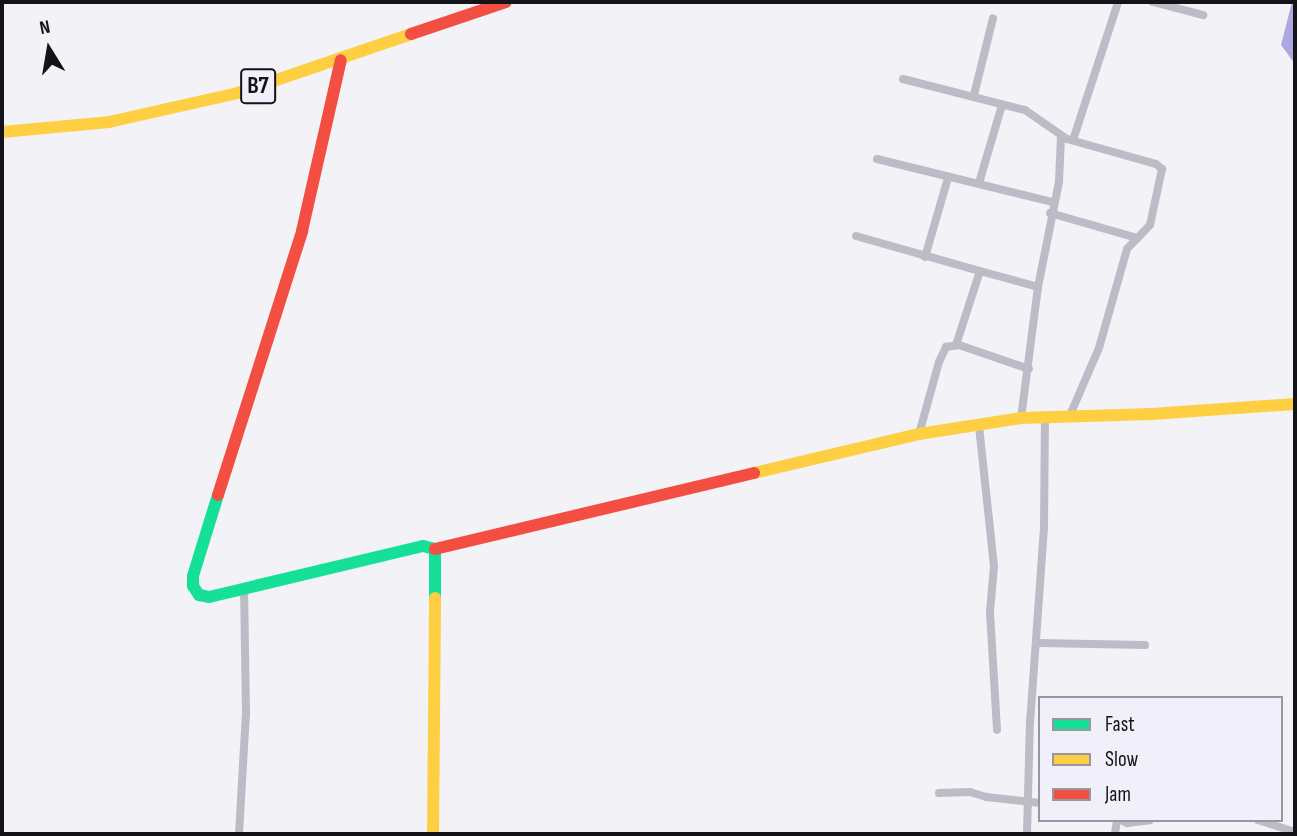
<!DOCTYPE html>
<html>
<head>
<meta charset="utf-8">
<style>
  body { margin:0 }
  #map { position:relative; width:1297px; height:836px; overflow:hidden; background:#f2f2f7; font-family:"Sofia Sans Condensed",sans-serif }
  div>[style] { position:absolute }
  .water>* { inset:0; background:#aea8e2 }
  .street>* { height:8px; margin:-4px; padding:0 4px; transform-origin:4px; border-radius:4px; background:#bcbcc7 }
  .fast>* { height:12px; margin:-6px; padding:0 6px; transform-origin:6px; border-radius:6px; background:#16e098 }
  .slow>* { height:12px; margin:-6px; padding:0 6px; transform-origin:6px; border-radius:6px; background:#ffcf43 }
  .jam>* { height:12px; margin:-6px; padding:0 6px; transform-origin:6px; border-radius:6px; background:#f24e42 }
  span { translate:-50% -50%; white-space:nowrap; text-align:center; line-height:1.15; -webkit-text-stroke:7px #f0effa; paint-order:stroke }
  .shield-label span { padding:2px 5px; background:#f0effa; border:2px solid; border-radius:5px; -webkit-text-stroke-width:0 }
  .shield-label { font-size:24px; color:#141317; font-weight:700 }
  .frame { position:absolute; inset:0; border:4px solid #141317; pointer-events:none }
  .legend { position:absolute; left:1038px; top:696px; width:245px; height:126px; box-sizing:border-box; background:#f0effa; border:2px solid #98979f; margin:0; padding:9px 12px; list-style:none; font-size:21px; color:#141317 }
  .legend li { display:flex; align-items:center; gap:14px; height:35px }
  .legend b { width:35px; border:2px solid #98979f }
  .north { position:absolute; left:14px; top:14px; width:70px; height:70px; -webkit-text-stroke:5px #f0effa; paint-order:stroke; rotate:349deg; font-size:19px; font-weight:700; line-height:28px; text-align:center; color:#141317 }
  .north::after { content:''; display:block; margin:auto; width:24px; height:32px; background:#141317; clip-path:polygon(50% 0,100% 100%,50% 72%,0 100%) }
</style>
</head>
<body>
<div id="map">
  <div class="water">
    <div style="clip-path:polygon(1292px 2px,1295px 2px,1295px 64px,1281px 45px)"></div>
  </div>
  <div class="street">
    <div style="left:1153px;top:2px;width:52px;rotate:14.6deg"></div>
    <div style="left:903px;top:79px;width:126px;rotate:14.3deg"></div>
    <div style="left:1025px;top:110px;width:51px;rotate:34.6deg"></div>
    <div style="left:1067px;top:139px;width:92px;rotate:15.7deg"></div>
    <div style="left:1156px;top:164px;width:8px;rotate:40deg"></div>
    <div style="left:1162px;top:169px;width:57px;rotate:102.1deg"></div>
    <div style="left:1150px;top:225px;width:33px;rotate:134deg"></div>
    <div style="left:1127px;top:249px;width:103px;rotate:105.8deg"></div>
    <div style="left:1099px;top:348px;width:73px;rotate:113.4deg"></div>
    <div style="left:974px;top:95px;width:79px;rotate:-76.1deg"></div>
    <div style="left:1073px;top:140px;width:145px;rotate:-71.9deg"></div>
    <div style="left:877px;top:159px;width:180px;rotate:13.8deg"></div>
    <div style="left:979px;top:183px;width:81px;rotate:-73.6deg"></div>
    <div style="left:1050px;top:213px;width:91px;rotate:16deg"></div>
    <div style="left:856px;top:236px;width:129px;rotate:15.8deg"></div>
    <div style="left:980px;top:271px;width:78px;rotate:108deg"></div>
    <div style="left:925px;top:257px;width:82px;rotate:-73.8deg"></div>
    <div style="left:980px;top:271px;width:60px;rotate:15.4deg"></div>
    <div style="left:1021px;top:418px;width:132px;rotate:-82.6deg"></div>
    <div style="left:1038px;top:287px;width:107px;rotate:-78.7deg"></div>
    <div style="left:1059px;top:182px;width:45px;rotate:-87.5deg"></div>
    <div style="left:979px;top:426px;width:141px;rotate:83.9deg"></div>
    <div style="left:994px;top:566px;width:46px;rotate:95deg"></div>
    <div style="left:990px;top:612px;width:118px;rotate:86.6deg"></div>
    <div style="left:919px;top:434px;width:75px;rotate:-74.5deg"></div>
    <div style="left:939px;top:362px;width:17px;rotate:-65deg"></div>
    <div style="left:946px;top:347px;width:13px;rotate:-9deg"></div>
    <div style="left:959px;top:345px;width:74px;rotate:18.9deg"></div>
    <div style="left:1038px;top:643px;width:107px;rotate:1.1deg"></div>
    <div style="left:939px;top:793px;width:31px;rotate:-2deg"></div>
    <div style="left:970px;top:792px;width:17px;rotate:17deg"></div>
    <div style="left:986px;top:797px;width:54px;rotate:6.3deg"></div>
    <div style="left:1121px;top:820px;width:7px;rotate:27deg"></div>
    <div style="left:1127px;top:823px;width:23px;rotate:-7deg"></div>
    <div style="left:1258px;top:820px;width:39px;rotate:18deg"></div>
    <div style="left:239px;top:834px;width:121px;rotate:-86.7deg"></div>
    <div style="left:246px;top:713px;width:123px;rotate:-90.9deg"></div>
    <div style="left:1027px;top:834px;width:111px;rotate:-88.5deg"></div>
    <div style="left:1030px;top:723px;width:196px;rotate:-85.9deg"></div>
    <div style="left:1044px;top:527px;width:111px;rotate:-89.5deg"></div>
    <div style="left:1115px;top:834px;width:14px;rotate:-82deg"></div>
  </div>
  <div class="fast">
    <div style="left:218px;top:495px;width:85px;rotate:107.2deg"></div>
    <div style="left:193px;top:576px;width:10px;rotate:90deg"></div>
    <div style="left:193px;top:586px;width:11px;rotate:56deg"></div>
    <div style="left:199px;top:595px;width:10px;rotate:11deg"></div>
    <div style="left:209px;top:597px;width:220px;rotate:-13.4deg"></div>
    <div style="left:423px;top:546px;width:12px;rotate:14deg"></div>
    <div style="left:435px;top:549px;width:49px;rotate:90deg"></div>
  </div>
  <div class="slow">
    <div style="left:2px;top:132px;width:107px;rotate:-5.3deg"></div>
    <div style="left:109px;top:122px;width:132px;rotate:-12.7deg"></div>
    <div style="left:238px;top:93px;width:183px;rotate:-18.8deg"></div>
    <div style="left:754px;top:473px;width:170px;rotate:-13.3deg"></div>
    <div style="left:919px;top:434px;width:103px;rotate:-8.9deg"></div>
    <div style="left:1021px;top:418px;width:131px;rotate:-1.7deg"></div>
    <div style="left:1152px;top:414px;width:143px;rotate:-4deg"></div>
    <div style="left:433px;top:834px;width:236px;rotate:-89.5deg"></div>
  </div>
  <div class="jam">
    <div style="left:411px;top:34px;width:100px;rotate:-18.6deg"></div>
    <div style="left:218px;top:495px;width:277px;rotate:-72.3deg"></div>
    <div style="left:302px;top:231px;width:175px;rotate:-77.2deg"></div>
    <div style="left:435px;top:549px;width:328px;rotate:-13.4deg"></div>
  </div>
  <div class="shield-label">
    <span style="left:258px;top:86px">B7</span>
  </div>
  <div class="frame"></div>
  <ul class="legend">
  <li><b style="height:9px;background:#16e098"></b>Fast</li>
  <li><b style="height:9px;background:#ffcf43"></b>Slow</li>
  <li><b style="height:9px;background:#f24e42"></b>Jam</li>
  </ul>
  <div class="north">N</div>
</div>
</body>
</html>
